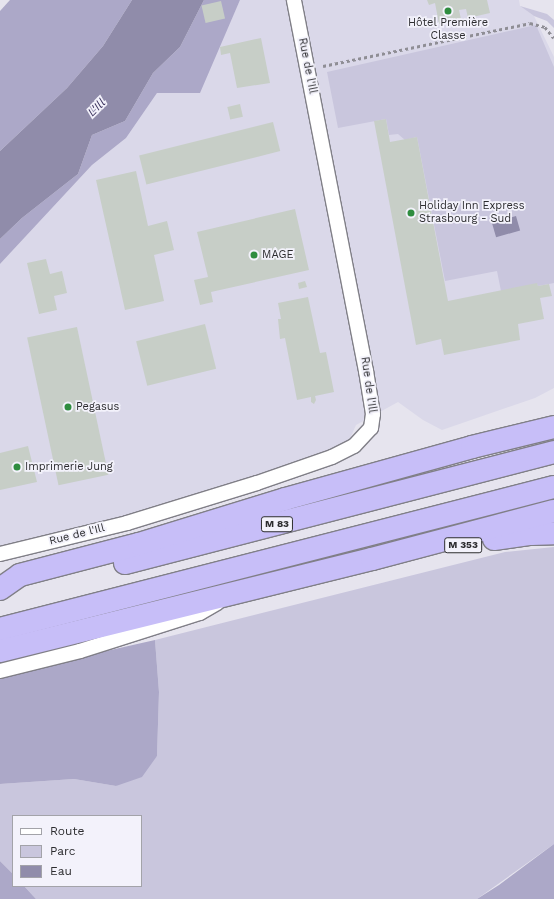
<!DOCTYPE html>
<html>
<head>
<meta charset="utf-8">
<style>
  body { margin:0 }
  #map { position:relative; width:554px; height:899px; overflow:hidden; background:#e6e4ee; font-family:"Work Sans",sans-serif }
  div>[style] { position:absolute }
  .built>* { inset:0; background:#dad8e9 }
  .green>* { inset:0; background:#c9c6dd }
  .forest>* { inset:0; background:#aca8c8 }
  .water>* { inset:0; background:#908caa; transform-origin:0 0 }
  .building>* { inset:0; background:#c7cec7; transform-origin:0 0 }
  .path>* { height:2.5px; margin-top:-1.25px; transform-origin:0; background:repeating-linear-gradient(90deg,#8f8e95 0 3px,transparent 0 6px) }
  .roads { filter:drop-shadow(1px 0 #807f87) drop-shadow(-1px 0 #807f87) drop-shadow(0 1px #807f87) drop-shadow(0 -1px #807f87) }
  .minor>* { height:14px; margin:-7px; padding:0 7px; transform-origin:7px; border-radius:7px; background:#fff }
  .trunk>* { height:22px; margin:-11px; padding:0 11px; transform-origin:11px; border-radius:11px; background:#c7bef8 }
  .dots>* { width:11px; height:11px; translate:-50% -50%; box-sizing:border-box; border:2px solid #f3f2fb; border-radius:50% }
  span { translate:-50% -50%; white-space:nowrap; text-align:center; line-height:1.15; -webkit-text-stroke:3.5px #f3f2fb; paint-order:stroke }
  .shield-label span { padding:1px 3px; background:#f3f2fb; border:1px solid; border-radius:3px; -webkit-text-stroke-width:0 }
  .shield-label { font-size:10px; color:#2c2c2f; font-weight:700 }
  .poi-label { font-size:11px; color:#2c2c2f }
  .left { translate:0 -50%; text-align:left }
  .street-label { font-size:11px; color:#2c2c2f }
  .water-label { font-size:12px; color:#372e5a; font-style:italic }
  .legend { position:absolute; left:12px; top:815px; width:130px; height:72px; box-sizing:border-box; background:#f3f2fb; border:1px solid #a3a3a9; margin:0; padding:5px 7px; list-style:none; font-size:12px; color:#2c2c2f }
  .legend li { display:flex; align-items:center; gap:8px; height:20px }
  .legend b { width:20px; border:1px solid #a3a3a9 }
</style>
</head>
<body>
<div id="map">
  <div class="built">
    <div style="clip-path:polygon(240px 0,519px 0,520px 6px,534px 16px,554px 57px,554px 388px,535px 398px,442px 430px,423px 420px,398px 402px,356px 425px,349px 441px,333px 450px,140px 517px,0 550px,0 264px,92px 165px,126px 138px,157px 93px,227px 29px)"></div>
  </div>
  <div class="green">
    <div style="clip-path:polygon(520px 6px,547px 14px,554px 20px,554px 28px,547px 21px,534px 16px)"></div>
    <div style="clip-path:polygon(536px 25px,554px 67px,554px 283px,538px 286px,537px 284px,501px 291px,497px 271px,445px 281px,417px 137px,405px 140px,398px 134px,389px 135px,386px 119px,338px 128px,327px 72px)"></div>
    <div style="clip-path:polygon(554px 547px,554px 844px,477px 899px,36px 899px,24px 886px,141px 886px,141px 816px,13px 816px,13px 874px,0 861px,0 784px,74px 779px,116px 786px,157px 756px,159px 692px,155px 640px,505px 552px)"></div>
  </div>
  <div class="forest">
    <div style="clip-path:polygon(10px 0,132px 0,103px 46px,67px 88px,0 151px,0 11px)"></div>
    <div style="clip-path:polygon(204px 0,240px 0,200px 93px,157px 93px,126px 138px,92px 165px,0 264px,0 239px,22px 218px,78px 174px,92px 135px,125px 121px,153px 73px,180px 47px)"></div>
    <div style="clip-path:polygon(155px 640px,159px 692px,157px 756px,142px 777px,116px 786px,74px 779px,0 784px,0 675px)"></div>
    <div style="clip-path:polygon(554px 844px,554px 899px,477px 899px,499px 885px)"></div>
    <div style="clip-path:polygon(0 861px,13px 874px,13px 886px,24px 886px,36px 899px,0 899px)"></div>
  </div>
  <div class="water">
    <div style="clip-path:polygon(132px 0,204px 0,180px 47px,153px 73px,125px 121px,92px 135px,78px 174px,22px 218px,0 239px,0 151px,67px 88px,103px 46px)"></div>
    <div style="left:516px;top:216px;width:15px;height:25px;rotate:74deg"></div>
  </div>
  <div class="building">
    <div style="clip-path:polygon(427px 0,487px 0,490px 13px,468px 18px,466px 9px,459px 10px,461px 19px,439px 24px,435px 3px,429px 5px)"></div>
    <div style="left:221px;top:1px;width:18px;height:20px;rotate:77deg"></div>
    <div style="clip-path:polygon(261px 38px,270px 83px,237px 88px,230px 53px,221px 55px,220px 47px)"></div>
    <div style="left:240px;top:104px;width:13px;height:13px;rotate:77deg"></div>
    <div style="clip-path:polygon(386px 119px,390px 142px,417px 137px,448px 301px,537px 283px,538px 286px,549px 284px,552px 296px,540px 298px,544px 319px,518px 324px,520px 340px,444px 355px,441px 339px,416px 345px,374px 121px)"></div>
    <div style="left:273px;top:122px;width:30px;height:138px;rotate:76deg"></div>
    <div style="clip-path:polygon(136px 171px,148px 226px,167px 221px,174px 250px,154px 255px,164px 301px,125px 310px,96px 180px)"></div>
    <div style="clip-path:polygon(295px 209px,309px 270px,211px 292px,213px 302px,200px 305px,194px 280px,208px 277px,197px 232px)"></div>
    <div style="clip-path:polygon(46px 259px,50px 274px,62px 271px,67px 293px,54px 296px,57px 310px,39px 314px,27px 263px)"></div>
    <div style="clip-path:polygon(305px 281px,307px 287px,299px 289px,298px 283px)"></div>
    <div style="clip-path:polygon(308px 297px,320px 353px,326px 352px,334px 392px,315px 396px,316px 400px,314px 404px,311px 402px,311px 397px,297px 400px,285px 338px,280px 339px,278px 319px,281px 319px,278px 303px)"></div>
    <div style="left:205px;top:324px;width:46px;height:71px;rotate:76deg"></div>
    <div style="left:77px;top:327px;width:151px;height:51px;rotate:78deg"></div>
    <div style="clip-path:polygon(28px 446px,37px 482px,0 490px,0 453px)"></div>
  </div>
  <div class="path">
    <div style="left:323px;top:66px;width:211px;rotate:-11.7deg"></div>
    <div style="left:530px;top:23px;width:16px;rotate:15deg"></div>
    <div style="left:545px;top:27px;width:14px;rotate:51deg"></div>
  </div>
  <div class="roads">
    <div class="minor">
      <div style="left:0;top:554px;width:131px;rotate:-13.7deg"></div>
      <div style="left:127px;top:523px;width:136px;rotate:-17.1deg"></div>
      <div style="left:257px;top:483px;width:79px;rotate:-19.1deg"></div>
      <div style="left:332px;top:457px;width:25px;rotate:-27deg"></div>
      <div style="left:354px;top:446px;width:25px;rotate:-47deg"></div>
      <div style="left:371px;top:428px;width:14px;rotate:-82deg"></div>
      <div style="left:373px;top:414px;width:44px;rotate:-99.2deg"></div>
      <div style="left:366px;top:371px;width:378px;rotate:-101deg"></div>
      <div style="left:0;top:671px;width:82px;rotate:-14deg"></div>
      <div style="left:80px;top:651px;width:126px;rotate:-17.6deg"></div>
      <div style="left:200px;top:613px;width:20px;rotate:-30deg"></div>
    </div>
    <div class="trunk">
      <div style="left:494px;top:539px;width:37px;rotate:-8deg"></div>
      <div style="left:531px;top:534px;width:23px;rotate:-2deg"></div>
      <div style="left:125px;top:563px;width:443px;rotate:-14.5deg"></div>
      <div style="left:0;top:589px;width:24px;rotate:-35deg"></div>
      <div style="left:20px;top:575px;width:123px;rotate:-14.6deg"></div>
      <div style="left:139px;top:544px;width:153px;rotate:-17.1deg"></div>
      <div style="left:285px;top:499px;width:194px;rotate:-15.5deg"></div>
      <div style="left:472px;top:447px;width:84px;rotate:-13.7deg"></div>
      <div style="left:0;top:629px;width:572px;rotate:-14.38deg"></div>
      <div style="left:0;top:651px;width:383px;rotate:-13.9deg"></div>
      <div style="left:372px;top:559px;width:188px;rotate:-14.8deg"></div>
    </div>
  </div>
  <div class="dots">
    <div style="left:448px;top:11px;background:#2f8d3f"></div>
    <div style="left:411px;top:213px;background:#2f8d3f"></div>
    <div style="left:254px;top:255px;background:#2f8d3f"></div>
    <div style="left:68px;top:407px;background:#2f8d3f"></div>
    <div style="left:17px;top:467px;background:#2f8d3f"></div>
  </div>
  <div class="shield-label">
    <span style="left:277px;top:524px">M 83</span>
    <span style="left:463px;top:545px">M 353</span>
  </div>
  <div class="poi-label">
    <span style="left:448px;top:30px">Hôtel Première<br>Classe</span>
    <span class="left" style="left:419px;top:213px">Holiday Inn Express<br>Strasbourg - Sud</span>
    <span class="left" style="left:262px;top:255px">MAGE</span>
    <span class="left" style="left:76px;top:407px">Pegasus</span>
    <span class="left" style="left:25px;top:467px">Imprimerie Jung</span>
  </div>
  <div class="street-label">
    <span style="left:307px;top:66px;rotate:79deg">Rue de l'Ill</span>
    <span style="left:368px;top:385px;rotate:82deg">Rue de l'Ill</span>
    <span style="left:77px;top:535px;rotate:-14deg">Rue de l'Ill</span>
  </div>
  <div class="water-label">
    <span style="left:97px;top:108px;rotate:-44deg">L'Ill</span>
  </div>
  <ul class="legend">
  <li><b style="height:5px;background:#fff"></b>Route</li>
  <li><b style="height:11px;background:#c9c6dd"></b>Parc</li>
  <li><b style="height:11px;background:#908caa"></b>Eau</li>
  </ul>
</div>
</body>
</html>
